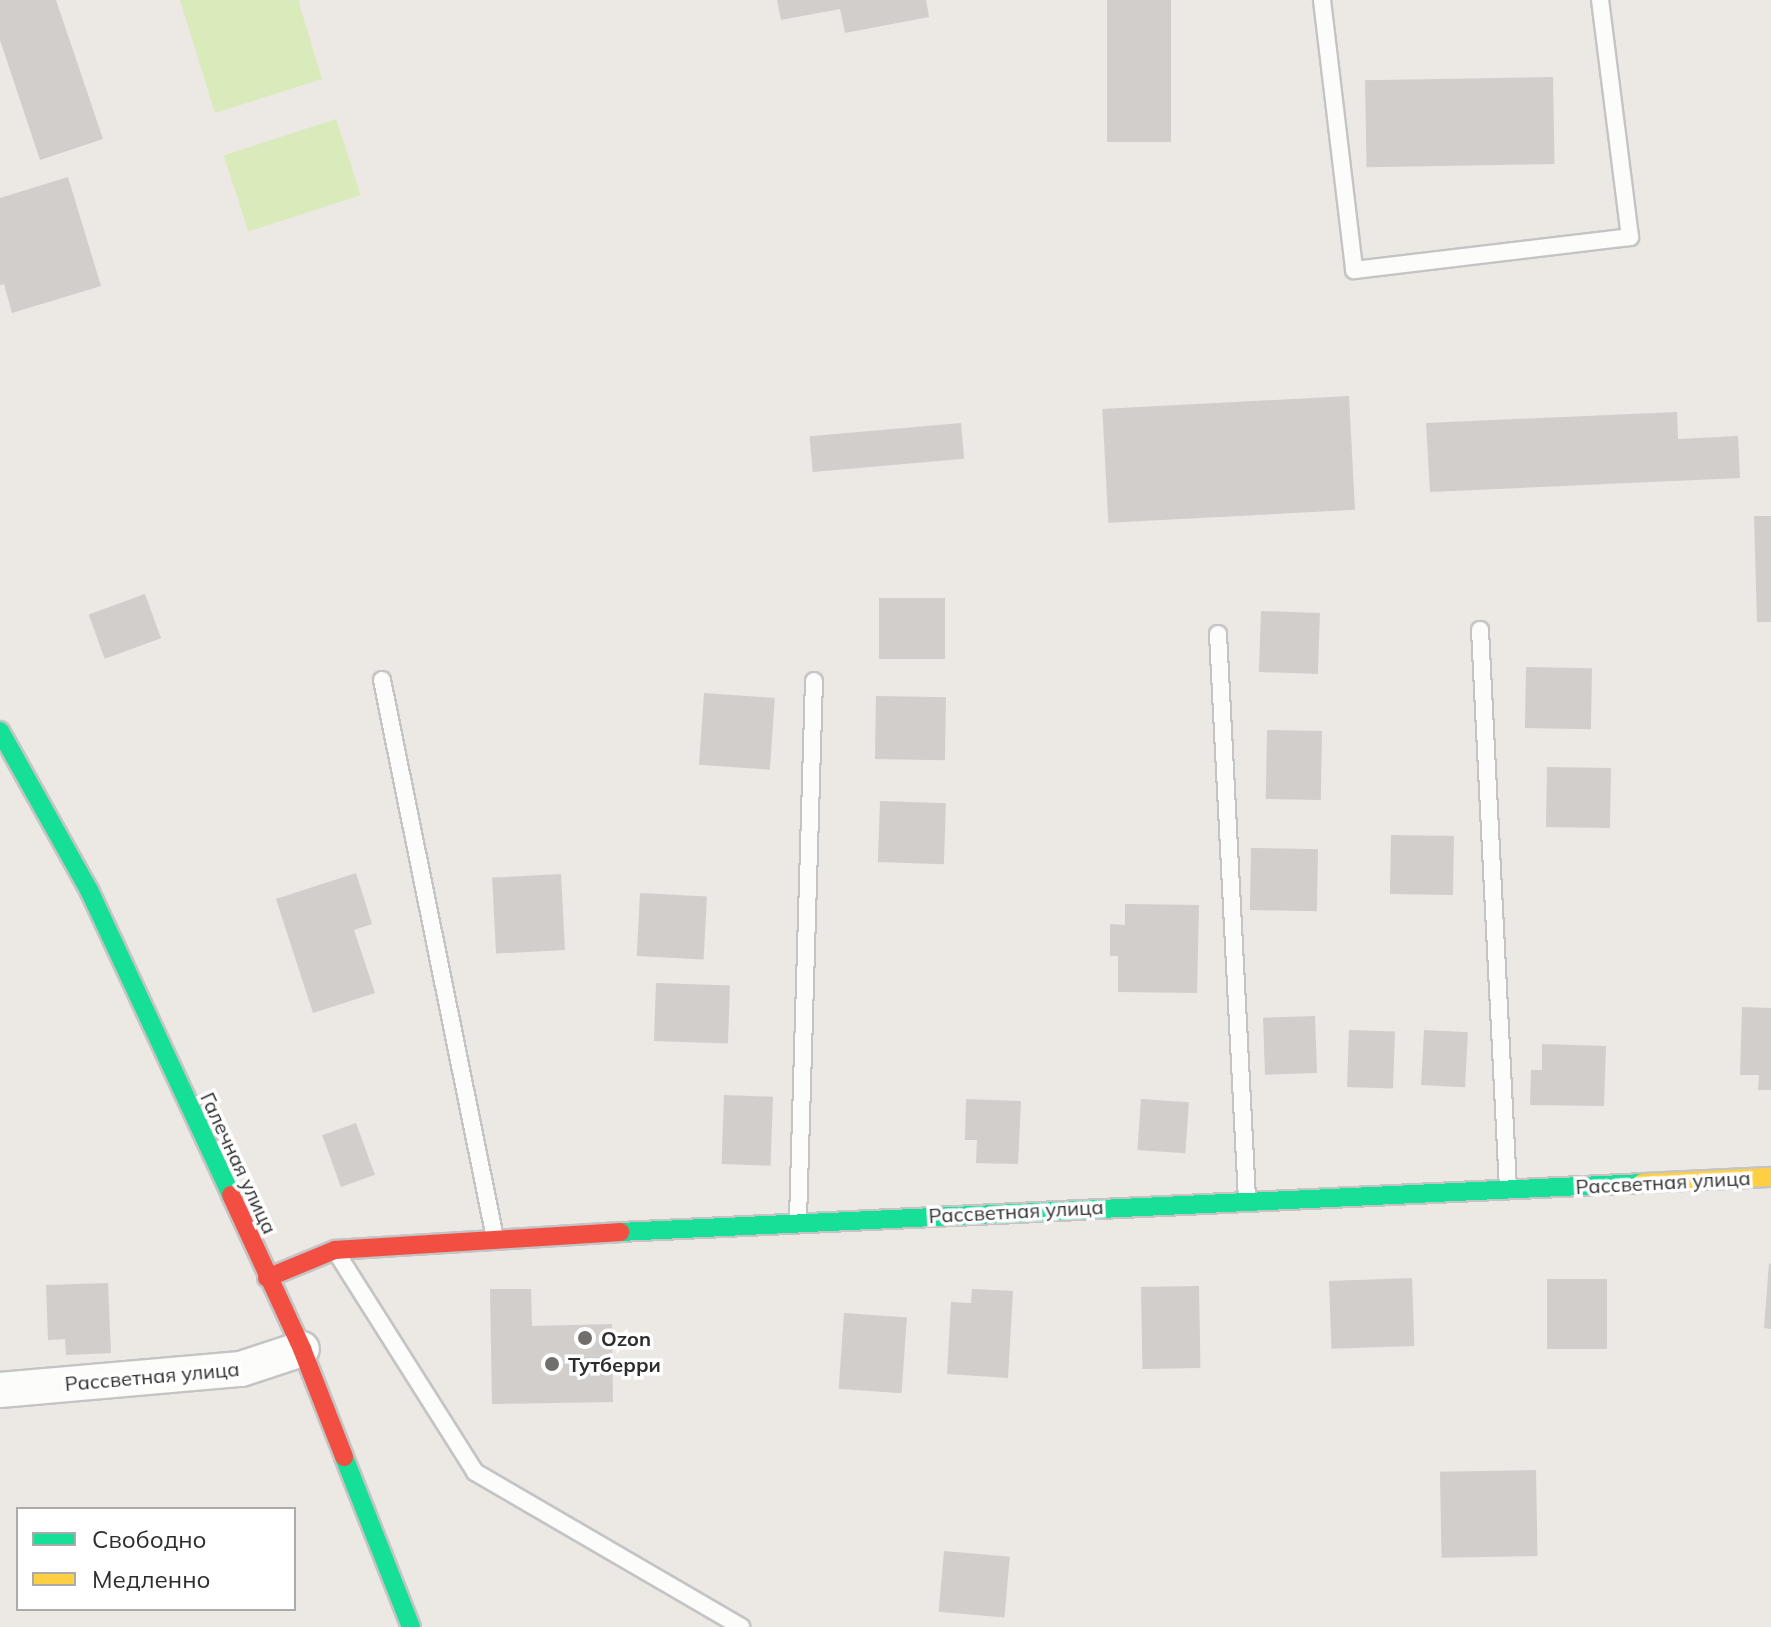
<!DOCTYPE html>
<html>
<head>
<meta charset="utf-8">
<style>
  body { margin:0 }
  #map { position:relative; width:1771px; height:1627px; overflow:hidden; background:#ece8e4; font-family:Mulish,sans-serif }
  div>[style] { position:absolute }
  .pitch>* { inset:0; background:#d9eabb; transform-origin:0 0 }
  .building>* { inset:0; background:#d1cecb; transform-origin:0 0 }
  .roads { filter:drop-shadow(2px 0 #c5c4c5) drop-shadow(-2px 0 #c5c4c5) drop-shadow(0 2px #c5c4c5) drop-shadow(0 -2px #c5c4c5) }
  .lane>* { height:16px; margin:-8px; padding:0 8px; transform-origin:8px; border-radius:8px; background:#fcfcfb }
  .street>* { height:34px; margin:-17px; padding:0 17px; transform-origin:17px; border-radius:17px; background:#fcfcfb }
  .fast>* { height:18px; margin:-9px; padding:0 9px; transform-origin:9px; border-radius:9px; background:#16e098 }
  .slow>* { height:18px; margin:-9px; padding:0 9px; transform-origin:9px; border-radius:9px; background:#ffcf43 }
  .jam>* { height:18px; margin:-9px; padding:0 9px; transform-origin:9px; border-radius:9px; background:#f24e42 }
  .dots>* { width:22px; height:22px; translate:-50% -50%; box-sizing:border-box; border:4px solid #fff; border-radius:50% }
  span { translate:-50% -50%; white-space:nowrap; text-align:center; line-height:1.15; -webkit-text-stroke:7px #fff; paint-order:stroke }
  .street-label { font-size:20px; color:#2e2e2e }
  .poi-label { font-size:20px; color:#2e2e2e; font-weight:700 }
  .left { translate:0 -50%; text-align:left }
  .legend { position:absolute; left:16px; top:1507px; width:280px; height:104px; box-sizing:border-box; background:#fff; border:2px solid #ababab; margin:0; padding:10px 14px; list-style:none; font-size:24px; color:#2e2e2e }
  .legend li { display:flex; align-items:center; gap:16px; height:40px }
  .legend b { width:40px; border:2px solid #ababab }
</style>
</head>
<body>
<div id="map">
  <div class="pitch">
    <div style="clip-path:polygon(180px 0,298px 0,322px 79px,215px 113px)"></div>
    <div style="left:336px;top:119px;width:80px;height:118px;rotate:72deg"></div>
  </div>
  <div class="building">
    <div style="clip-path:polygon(0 0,56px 0,103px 139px,40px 160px,0 40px)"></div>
    <div style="clip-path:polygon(777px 0,926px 0,929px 17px,845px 33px,840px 9px,781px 20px)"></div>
    <div style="left:1107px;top:0;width:64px;height:142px"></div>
    <div style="left:1553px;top:77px;width:87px;height:188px;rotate:89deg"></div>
    <div style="clip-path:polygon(68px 177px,101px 286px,12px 313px,4px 284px,0 285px,0 198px)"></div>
    <div style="left:1349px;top:396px;width:114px;height:247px;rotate:87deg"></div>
    <div style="clip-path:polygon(1677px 412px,1678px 439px,1738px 436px,1740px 478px,1430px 492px,1426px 423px)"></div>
    <div style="left:961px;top:423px;width:36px;height:152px;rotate:85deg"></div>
    <div style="clip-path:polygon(1754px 516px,1771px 516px,1771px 622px,1757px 622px)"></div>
    <div style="left:145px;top:594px;width:47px;height:60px;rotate:70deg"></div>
    <div style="left:879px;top:598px;width:66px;height:61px"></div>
    <div style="left:1261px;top:611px;width:59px;height:61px;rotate:2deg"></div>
    <div style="left:1526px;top:667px;width:66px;height:61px;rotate:1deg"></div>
    <div style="left:704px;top:693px;width:71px;height:72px;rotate:4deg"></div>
    <div style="left:876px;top:696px;width:70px;height:63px;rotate:1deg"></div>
    <div style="left:1267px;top:730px;width:55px;height:69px;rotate:1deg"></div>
    <div style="left:1547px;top:767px;width:64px;height:60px;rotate:1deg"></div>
    <div style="left:880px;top:801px;width:66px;height:61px;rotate:2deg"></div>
    <div style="left:1391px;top:835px;width:63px;height:59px;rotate:1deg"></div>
    <div style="left:1251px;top:848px;width:67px;height:62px;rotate:1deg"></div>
    <div style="clip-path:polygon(356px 873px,372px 924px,354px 930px,375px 993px,313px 1013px,276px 899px)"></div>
    <div style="left:561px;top:874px;width:76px;height:69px;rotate:87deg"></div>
    <div style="left:640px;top:893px;width:67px;height:63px;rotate:3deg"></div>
    <div style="clip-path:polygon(1125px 904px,1199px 905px,1197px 993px,1118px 992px,1118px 956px,1110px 956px,1110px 924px,1125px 925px)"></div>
    <div style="left:656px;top:983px;width:74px;height:58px;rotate:2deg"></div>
    <div style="clip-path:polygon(1742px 1007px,1771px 1008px,1771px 1090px,1758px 1090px,1759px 1075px,1740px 1075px)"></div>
    <div style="left:1315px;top:1016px;width:57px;height:52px;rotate:88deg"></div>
    <div style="left:1349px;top:1030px;width:46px;height:57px;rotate:2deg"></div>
    <div style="left:1424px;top:1030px;width:44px;height:55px;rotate:3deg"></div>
    <div style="clip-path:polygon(1542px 1044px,1606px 1046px,1604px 1106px,1530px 1105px,1531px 1070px,1542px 1070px)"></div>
    <div style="left:724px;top:1095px;width:49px;height:69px;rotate:2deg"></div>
    <div style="clip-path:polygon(966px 1099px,1021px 1101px,1018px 1164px,976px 1163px,977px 1140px,965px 1140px)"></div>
    <div style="left:1141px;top:1099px;width:48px;height:51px;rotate:4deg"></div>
    <div style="left:356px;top:1123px;width:55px;height:36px;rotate:70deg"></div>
    <div style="clip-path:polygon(1769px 1263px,1771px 1264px,1771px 1329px,1764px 1328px)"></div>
    <div style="left:1412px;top:1278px;width:68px;height:83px;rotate:88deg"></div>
    <div style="left:1607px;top:1279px;width:70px;height:60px;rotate:90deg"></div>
    <div style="clip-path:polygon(108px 1283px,111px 1353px,66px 1355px,65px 1339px,48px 1340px,46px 1285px)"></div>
    <div style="left:1199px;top:1286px;width:82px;height:58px;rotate:89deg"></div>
    <div style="clip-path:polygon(490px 1289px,531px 1289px,532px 1326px,612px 1324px,613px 1402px,492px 1404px)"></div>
    <div style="clip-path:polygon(972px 1289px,1013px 1291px,1008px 1378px,947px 1374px,951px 1302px,971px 1303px)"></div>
    <div style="left:844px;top:1313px;width:63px;height:76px;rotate:4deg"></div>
    <div style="left:1536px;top:1470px;width:86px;height:96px;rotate:89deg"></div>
    <div style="left:944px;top:1551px;width:66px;height:61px;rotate:5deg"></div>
  </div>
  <div class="roads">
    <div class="lane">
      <div style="left:1322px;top:0;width:272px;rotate:83.2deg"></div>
      <div style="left:1354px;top:270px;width:278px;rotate:-6.8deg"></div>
      <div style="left:1630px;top:237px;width:239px;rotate:-97.2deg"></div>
      <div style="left:1480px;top:630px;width:559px;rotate:87.13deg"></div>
      <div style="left:1218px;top:634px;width:566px;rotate:87.06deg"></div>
      <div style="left:382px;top:680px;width:569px;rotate:78.55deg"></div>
      <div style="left:798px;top:1219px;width:538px;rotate:-88.3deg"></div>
      <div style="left:338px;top:1255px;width:257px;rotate:57.7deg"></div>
      <div style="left:475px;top:1472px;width:308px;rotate:30.2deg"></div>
    </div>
    <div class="street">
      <div style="left:0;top:1390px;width:242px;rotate:-5deg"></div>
      <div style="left:241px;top:1369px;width:64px;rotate:-18.2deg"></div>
    </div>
    <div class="fast">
      <div style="left:0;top:731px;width:182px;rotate:60.8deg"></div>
      <div style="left:89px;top:890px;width:336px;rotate:65deg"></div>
      <div style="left:620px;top:1232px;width:1023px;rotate:-2.74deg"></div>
      <div style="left:344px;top:1457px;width:183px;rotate:68.5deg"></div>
    </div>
    <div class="slow">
      <div style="left:1642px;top:1183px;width:129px;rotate:-2.7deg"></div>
    </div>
    <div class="jam">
      <div style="left:231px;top:1195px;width:170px;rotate:65.2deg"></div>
      <div style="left:302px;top:1349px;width:116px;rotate:68.7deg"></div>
      <div style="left:267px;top:1278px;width:74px;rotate:-22.4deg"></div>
      <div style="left:335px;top:1250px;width:286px;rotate:-3.6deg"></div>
    </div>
  </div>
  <div class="dots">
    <div style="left:585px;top:1338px;background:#706f6e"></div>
    <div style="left:552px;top:1364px;background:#706f6e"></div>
  </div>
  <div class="street-label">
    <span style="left:239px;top:1163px;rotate:65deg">Галечная улица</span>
    <span style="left:1663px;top:1182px;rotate:-3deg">Рассветная улица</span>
    <span style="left:1016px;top:1211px;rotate:-3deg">Рассветная улица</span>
    <span style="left:152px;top:1376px;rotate:-5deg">Рассветная улица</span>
  </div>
  <div class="poi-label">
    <span class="left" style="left:601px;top:1338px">Ozon</span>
    <span class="left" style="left:568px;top:1364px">Тутберри</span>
  </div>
  <ul class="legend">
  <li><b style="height:10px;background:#16e098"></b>Свободно</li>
  <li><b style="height:10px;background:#ffcf43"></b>Медленно</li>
  </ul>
</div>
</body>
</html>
